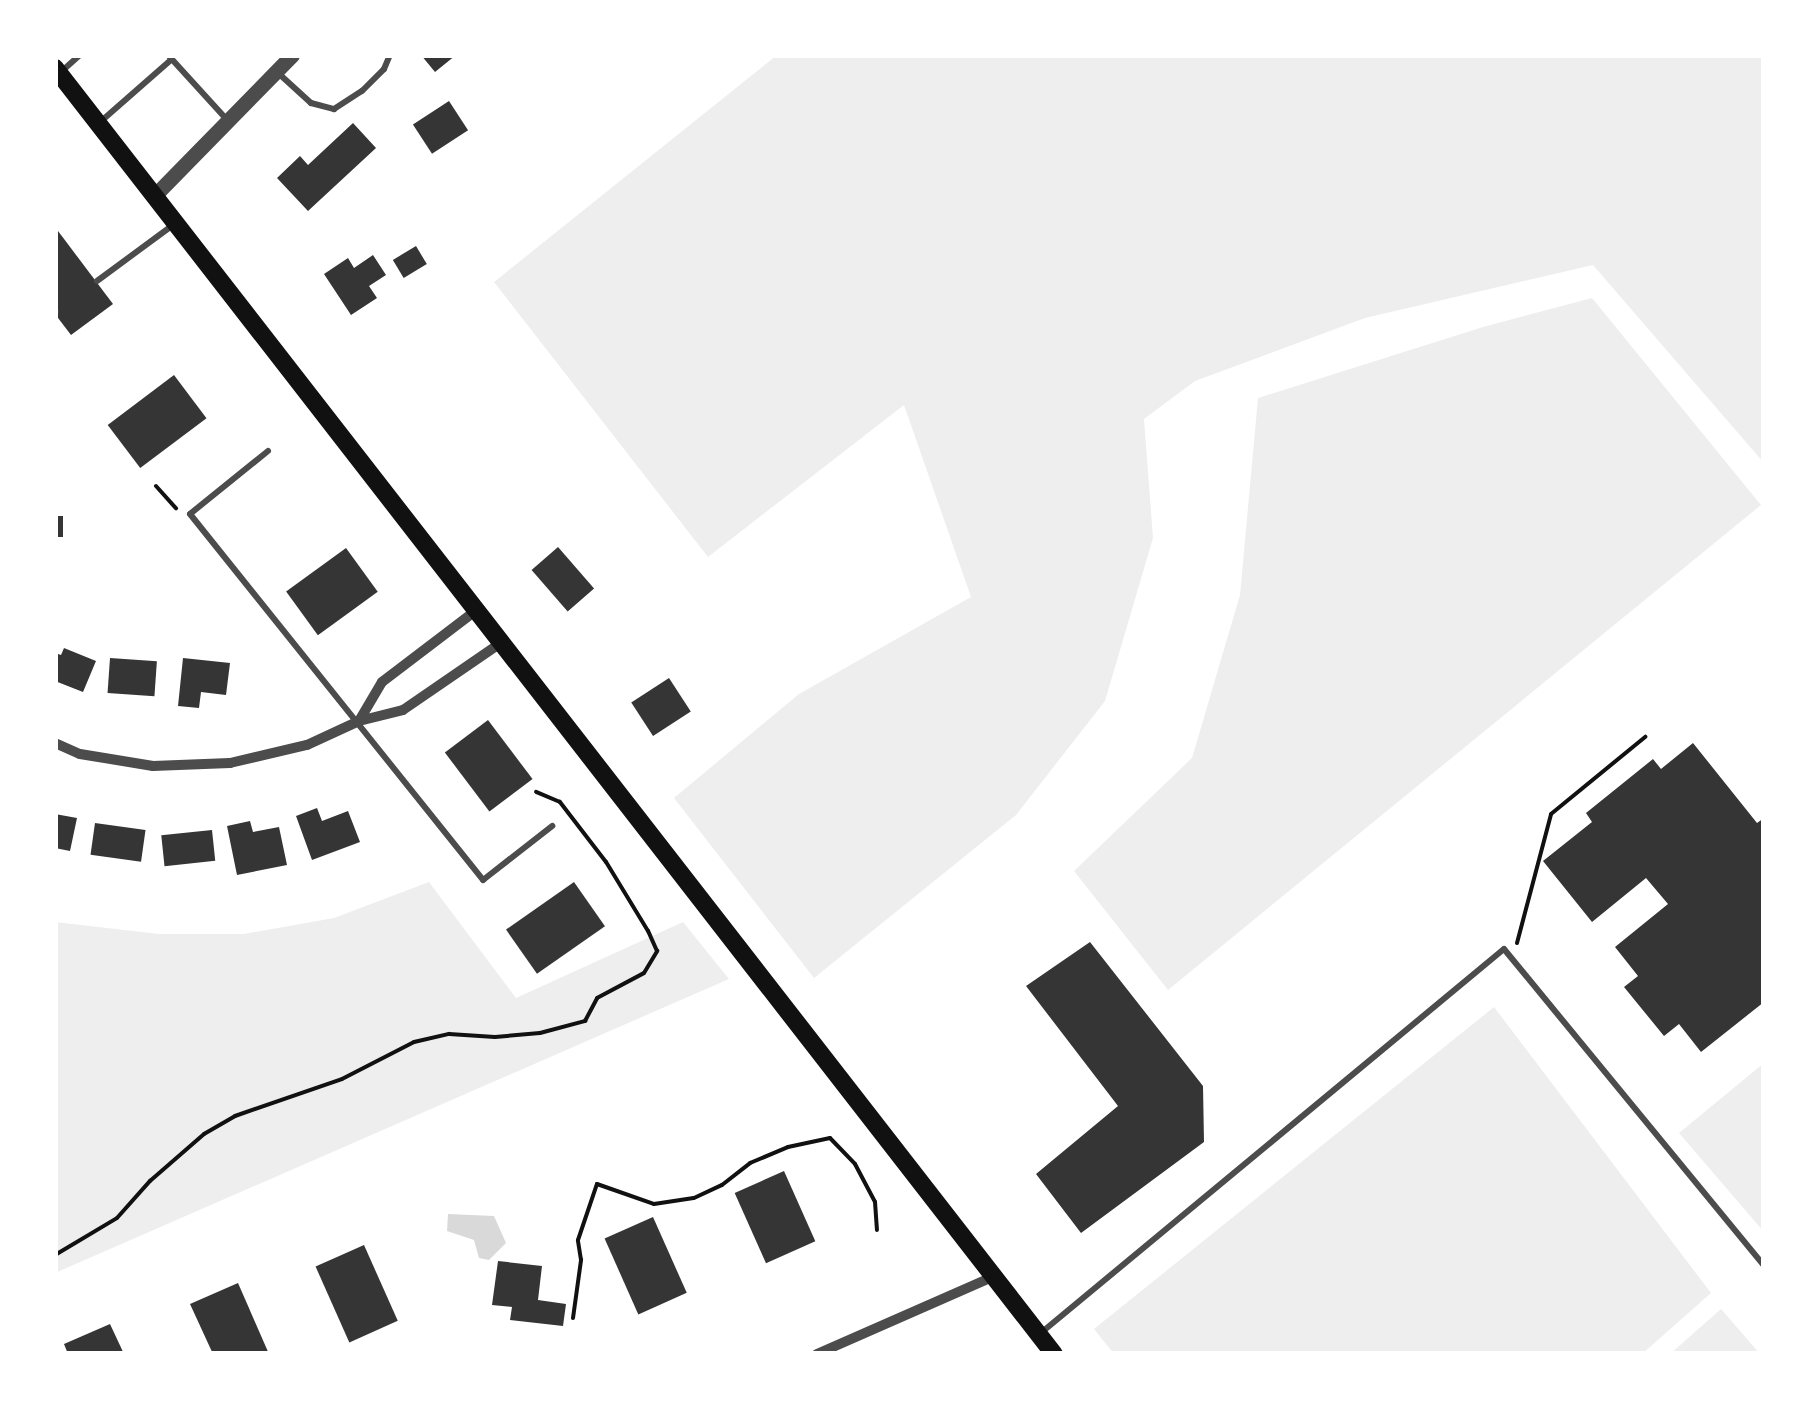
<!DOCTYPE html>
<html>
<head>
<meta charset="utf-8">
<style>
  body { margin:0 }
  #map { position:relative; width:1819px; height:1409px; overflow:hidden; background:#fff; font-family:Ubuntu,sans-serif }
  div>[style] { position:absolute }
  .green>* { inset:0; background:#eee }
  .water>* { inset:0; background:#d9d9d9 }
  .building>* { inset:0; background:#353535; transform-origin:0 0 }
  .path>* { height:4px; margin:-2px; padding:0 2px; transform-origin:2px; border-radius:2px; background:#111 }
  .service>* { height:6px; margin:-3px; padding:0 3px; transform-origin:3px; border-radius:3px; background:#4c4c4c }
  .minor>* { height:10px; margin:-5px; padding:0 5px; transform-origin:5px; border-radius:5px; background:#4c4c4c }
  .tertiary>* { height:15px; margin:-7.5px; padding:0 7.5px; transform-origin:7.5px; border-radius:7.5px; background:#4c4c4c }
  .secondary>* { height:18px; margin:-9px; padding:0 9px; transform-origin:9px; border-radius:9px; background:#111 }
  span { translate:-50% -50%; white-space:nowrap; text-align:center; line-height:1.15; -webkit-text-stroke:10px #fff; paint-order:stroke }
  .frame { position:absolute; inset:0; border:58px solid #fff; pointer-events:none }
</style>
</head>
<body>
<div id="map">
  <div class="green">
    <div style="clip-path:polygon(777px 55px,1764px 55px,1764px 463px,1593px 265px,1365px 318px,1195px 381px,1144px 419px,1153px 538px,1105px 701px,1016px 815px,814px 978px,674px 798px,799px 694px,971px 597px,904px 405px,708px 557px,494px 282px)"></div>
    <div style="clip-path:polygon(1592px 298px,1761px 505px,1168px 990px,1074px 871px,1192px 758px,1240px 595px,1258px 398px,1483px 327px)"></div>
    <div style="clip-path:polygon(429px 882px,516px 998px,683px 922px,729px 979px,55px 1273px,55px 922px,159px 934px,244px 934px,334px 918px)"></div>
    <div style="clip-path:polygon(1494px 1007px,1711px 1293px,1642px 1354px,1114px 1354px,1094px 1329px)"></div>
    <div style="clip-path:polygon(1764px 1063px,1764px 1232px,1679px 1133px)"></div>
    <div style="clip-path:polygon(1721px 1309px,1760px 1354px,1670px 1354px)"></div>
  </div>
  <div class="water">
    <div style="clip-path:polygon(448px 1214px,494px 1216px,506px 1243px,489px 1260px,479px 1258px,474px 1240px,447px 1231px)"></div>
  </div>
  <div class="building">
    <div style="clip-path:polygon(421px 55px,456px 55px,435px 72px)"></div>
    <div style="left:449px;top:101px;width:35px;height:43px;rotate:57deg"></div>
    <div style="clip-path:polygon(353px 123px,376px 148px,308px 211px,277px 178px,300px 156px,308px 165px)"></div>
    <div style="clip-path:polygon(55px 227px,113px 304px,71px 335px,55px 314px)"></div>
    <div style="left:416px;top:246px;width:21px;height:27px;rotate:59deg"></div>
    <div style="clip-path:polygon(373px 255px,386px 275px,369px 286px,377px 298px,351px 315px,324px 274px,348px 258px,354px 268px)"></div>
    <div style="left:174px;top:375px;width:54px;height:83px;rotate:53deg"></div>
    <div style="left:55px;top:516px;width:8px;height:21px"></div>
    <div style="left:558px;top:547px;width:55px;height:35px;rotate:49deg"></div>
    <div style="left:346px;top:548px;width:54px;height:74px;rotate:54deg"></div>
    <div style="clip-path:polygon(64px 648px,96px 661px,83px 692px,55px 681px,55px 653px,61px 655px)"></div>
    <div style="left:110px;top:658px;width:47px;height:35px;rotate:4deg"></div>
    <div style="clip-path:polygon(183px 658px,230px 663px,226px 695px,201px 692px,199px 708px,178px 706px)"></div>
    <div style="left:669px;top:678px;width:40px;height:45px;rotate:57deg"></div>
    <div style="left:488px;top:720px;width:74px;height:54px;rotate:53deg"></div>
    <div style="clip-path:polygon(1693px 743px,1757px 823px,1764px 818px,1764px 1002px,1701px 1052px,1679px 1024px,1664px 1036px,1624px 987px,1638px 976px,1615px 947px,1668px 904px,1646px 878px,1592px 922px,1543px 861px,1592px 822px,1586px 813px,1653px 759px,1661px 769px)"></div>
    <div style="clip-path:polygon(317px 808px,322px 821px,348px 811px,360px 842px,312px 860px,296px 816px)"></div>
    <div style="clip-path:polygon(55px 814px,77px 818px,70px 851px,55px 848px)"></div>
    <div style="clip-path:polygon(250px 821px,253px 832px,279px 827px,287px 865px,237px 875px,227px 826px)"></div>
    <div style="left:95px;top:823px;width:51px;height:32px;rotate:8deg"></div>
    <div style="left:212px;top:830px;width:31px;height:51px;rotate:84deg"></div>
    <div style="left:574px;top:882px;width:54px;height:83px;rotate:55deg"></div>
    <div style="clip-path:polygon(1090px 942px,1203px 1086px,1204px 1142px,1081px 1233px,1036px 1174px,1118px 1106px,1026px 986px)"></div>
    <div style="left:784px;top:1171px;width:77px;height:54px;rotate:66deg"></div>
    <div style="left:653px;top:1217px;width:83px;height:53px;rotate:66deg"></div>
    <div style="left:364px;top:1245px;width:83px;height:53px;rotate:66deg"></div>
    <div style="clip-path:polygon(498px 1261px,542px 1266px,538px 1300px,566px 1304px,563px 1326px,510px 1320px,512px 1307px,492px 1305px)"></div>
    <div style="clip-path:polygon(238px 1283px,269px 1354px,213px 1354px,190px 1304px)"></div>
    <div style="clip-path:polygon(110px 1324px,124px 1354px,68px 1354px,64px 1344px)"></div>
  </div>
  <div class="path">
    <div style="left:156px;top:486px;width:30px;rotate:48deg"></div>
    <div style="left:1517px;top:943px;width:133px;rotate:-75.2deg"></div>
    <div style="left:1551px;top:814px;width:122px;rotate:-39.3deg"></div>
    <div style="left:55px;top:1255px;width:72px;rotate:-30.8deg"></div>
    <div style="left:117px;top:1218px;width:50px;rotate:-48.3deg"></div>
    <div style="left:150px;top:1181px;width:72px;rotate:-41deg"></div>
    <div style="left:204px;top:1134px;width:36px;rotate:-30deg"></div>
    <div style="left:235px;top:1116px;width:113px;rotate:-19.1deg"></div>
    <div style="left:342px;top:1079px;width:81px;rotate:-27.2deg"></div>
    <div style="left:414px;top:1042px;width:36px;rotate:-13deg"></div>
    <div style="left:449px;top:1034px;width:46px;rotate:3.7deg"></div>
    <div style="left:495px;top:1037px;width:45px;rotate:-5.1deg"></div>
    <div style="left:540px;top:1033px;width:47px;rotate:-14.9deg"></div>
    <div style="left:585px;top:1021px;width:26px;rotate:-62deg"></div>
    <div style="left:597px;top:998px;width:53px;rotate:-28deg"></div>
    <div style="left:644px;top:973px;width:26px;rotate:-59deg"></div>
    <div style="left:657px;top:951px;width:22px;rotate:-114deg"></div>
    <div style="left:648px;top:931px;width:81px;rotate:-121.3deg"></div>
    <div style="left:606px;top:862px;width:76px;rotate:-127.5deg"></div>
    <div style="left:560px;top:802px;width:26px;rotate:-157deg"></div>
    <div style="left:573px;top:1318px;width:59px;rotate:-82.1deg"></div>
    <div style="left:581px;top:1260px;width:20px;rotate:-99deg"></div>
    <div style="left:578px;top:1240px;width:59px;rotate:-71.3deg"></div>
    <div style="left:597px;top:1184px;width:60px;rotate:19.3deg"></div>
    <div style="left:654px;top:1204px;width:40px;rotate:-8.5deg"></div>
    <div style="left:694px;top:1198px;width:31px;rotate:-25deg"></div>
    <div style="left:722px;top:1185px;width:36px;rotate:-38deg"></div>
    <div style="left:750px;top:1163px;width:41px;rotate:-22.8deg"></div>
    <div style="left:788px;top:1147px;width:43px;rotate:-12.1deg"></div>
    <div style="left:830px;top:1138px;width:36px;rotate:46deg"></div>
    <div style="left:855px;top:1164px;width:43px;rotate:62.2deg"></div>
    <div style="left:875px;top:1202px;width:28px;rotate:86deg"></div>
  </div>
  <div class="service">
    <div style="left:168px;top:55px;width:89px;rotate:47.7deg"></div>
    <div style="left:62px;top:71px;width:24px;rotate:-42deg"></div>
    <div style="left:277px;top:72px;width:46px;rotate:42.4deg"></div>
    <div style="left:311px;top:103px;width:24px;rotate:15deg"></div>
    <div style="left:334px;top:109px;width:33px;rotate:-33deg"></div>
    <div style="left:362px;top:91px;width:31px;rotate:-45deg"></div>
    <div style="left:384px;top:69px;width:15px;rotate:-67deg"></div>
    <div style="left:99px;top:123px;width:97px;rotate:-41.2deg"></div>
    <div style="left:97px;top:281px;width:94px;rotate:-36.4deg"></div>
    <div style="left:55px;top:312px;width:1px;rotate:-45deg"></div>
    <div style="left:268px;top:451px;width:100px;rotate:141.1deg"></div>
    <div style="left:190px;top:514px;width:469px;rotate:51.3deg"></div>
    <div style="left:483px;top:880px;width:88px;rotate:-38deg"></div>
    <div style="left:1042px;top:1332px;width:600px;rotate:-39.66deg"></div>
    <div style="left:1504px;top:949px;width:409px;rotate:50.6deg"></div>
  </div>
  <div class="minor">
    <div style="left:359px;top:721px;width:45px;rotate:-59.5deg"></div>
    <div style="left:382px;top:682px;width:116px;rotate:-37.3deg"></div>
    <div style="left:55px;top:743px;width:27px;rotate:24deg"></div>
    <div style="left:80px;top:754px;width:74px;rotate:9.3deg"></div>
    <div style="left:153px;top:766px;width:77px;rotate:-2.2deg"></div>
    <div style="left:230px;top:763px;width:79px;rotate:-13.2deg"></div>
    <div style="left:307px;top:745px;width:57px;rotate:-24.8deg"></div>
    <div style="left:359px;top:721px;width:45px;rotate:-14deg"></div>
    <div style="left:403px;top:710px;width:116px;rotate:-34.5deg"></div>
    <div style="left:817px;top:1354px;width:194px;rotate:-23.7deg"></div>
  </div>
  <div class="tertiary">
    <div style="left:154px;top:196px;width:197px;rotate:-45.6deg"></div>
  </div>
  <div class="secondary">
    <div style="left:55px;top:68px;width:1628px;rotate:52.16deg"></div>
  </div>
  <div class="frame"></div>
</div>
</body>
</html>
